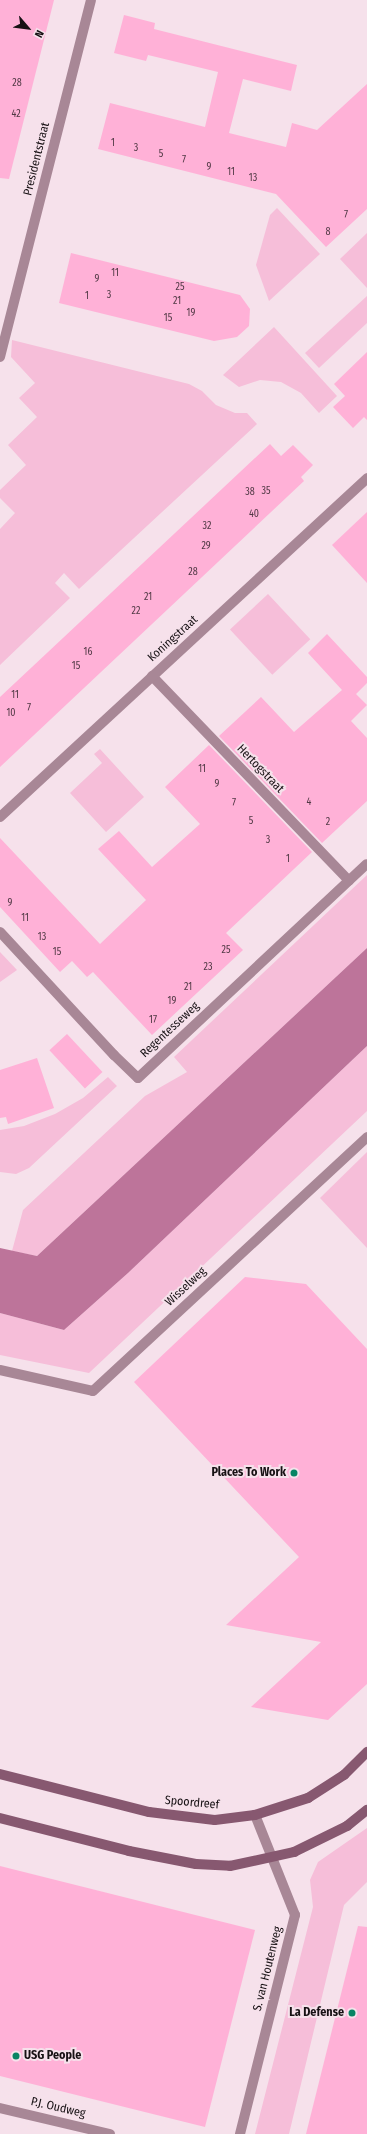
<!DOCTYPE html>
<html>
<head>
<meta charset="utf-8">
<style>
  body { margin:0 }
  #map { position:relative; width:367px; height:2134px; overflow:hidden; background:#f6e1eb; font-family:"Fira Sans Condensed",sans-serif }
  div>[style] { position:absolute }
  .green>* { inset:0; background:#f6bed9; transform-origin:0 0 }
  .water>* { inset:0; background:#bd749a }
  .building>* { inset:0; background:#ffb1d7; transform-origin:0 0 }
  .street>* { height:10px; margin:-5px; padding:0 5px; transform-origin:5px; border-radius:5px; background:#a88796 }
  .secondary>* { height:10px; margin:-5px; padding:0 5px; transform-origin:5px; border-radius:5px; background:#875870 }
  .dots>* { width:11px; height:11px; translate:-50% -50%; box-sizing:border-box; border:2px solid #f6e1eb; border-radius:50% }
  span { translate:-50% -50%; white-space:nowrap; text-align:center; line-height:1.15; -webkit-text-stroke:4px #f6e1eb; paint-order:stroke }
  .number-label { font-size:10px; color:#513945 }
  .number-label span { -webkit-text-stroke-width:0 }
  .street-label { font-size:12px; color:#171114 }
  .poi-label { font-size:12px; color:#171114; font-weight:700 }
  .right { translate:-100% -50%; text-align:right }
  .left { translate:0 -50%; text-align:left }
  .north { position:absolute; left:8px; top:8px; width:40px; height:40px; -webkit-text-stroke:3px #f6e1eb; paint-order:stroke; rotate:118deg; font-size:11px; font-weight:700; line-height:16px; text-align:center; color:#171114 }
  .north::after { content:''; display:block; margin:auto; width:14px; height:18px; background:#171114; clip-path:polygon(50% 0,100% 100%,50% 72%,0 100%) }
</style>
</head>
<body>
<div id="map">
  <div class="green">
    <div style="clip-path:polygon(277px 208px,320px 254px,269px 301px,256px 265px,270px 215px)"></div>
    <div style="clip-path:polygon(367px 233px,367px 288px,340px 259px)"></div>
    <div style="clip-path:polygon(367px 296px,367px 323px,319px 368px,305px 353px)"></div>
    <div style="clip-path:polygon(274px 327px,337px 396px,319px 413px,301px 393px,281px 382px,260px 380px,239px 387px,223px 375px)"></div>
    <div style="clip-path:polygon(12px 340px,189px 384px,202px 391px,216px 405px,235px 413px,247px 413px,257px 424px,79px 589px,64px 573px,55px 583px,70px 598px,0 665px,0 529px,15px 513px,0 498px,0 490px,26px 465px,8px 445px,37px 417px,19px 398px,35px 383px,11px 357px)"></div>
    <div style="left:268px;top:594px;width:62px;height:52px;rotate:47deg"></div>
    <div style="clip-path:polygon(100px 749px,144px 797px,106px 832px,70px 793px,102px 763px,94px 754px)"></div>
    <div style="clip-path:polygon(367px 875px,367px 948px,37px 1256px,12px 1251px,23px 1210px,145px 1096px,187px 1072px,174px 1057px)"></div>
    <div style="clip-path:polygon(0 952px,17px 970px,0 982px)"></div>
    <div style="clip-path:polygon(367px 1046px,367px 1111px,89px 1373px,0 1355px,0 1313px,64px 1330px,128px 1273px)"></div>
    <div style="clip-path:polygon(108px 1077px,117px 1086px,29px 1168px,16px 1174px,0 1172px,0 1130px,24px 1126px,55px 1114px,83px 1098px)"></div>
    <div style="clip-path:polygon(367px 1152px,367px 1248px,320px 1198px)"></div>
    <div style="clip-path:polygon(367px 1828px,367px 1882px,344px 1905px,289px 2134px,255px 2134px,313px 1907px,310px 1880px,318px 1862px)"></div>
  </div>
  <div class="water">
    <div style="clip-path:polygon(367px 948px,367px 1046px,128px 1273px,64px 1330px,0 1313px,0 1248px,37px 1256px)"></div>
  </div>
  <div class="building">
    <div style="clip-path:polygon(0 0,54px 0,9px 179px,0 178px)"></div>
    <div style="clip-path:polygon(124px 15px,155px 23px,154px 29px,297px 65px,291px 91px,243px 79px,229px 133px,286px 147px,292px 123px,317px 130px,367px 84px,367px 209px,326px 247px,276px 194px,98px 149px,110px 103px,205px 127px,218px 72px,148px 55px,146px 61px,114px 53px)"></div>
    <div style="clip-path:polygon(71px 253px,240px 295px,250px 309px,249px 326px,237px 337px,214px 341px,59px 303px)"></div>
    <div style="clip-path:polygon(367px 352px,367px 420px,364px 417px,353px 428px,333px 407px,345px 396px,334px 384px)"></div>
    <div style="clip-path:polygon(270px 444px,281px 456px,293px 445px,313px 465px,301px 477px,304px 481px,0 767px,0 697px)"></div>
    <div style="clip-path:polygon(367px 512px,367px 583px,332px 545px)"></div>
    <div style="clip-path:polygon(327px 634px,367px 677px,367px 683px,356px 694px,367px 705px,351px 721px,367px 738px,367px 801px,322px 843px,219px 736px,261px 697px,294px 732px,342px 690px,308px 653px)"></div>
    <div style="clip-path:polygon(209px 745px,312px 852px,226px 933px,243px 950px,152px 1035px,93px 972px,87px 977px,72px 961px,60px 972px,0 907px,0 838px,100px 944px,146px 900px,98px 849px,119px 831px,152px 867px,200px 824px,165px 787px)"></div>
    <div style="left:67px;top:1034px;width:52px;height:24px;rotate:47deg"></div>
    <div style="clip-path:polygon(37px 1058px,54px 1108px,8px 1124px,6px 1117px,0 1118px,0 1070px)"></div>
    <div style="clip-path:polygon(245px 1277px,306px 1284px,367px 1349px,367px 1684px,328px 1720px,251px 1707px,321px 1642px,226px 1625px,299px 1557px,134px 1382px)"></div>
    <div style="clip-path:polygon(0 1866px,255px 1930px,205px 2127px,0 2076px)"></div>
    <div style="clip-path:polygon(358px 1926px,367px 1927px,367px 2134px,306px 2134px)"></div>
  </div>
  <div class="street">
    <div style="left:0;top:357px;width:368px;rotate:-75.7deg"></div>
    <div style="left:152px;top:676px;width:284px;rotate:46.1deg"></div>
    <div style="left:0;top:817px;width:500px;rotate:-42.7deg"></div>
    <div style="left:0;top:932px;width:168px;rotate:47.2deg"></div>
    <div style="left:114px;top:1055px;width:33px;rotate:44deg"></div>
    <div style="left:138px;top:1078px;width:313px;rotate:-43.1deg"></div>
    <div style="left:0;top:1370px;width:95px;rotate:12.7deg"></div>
    <div style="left:93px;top:1391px;width:374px;rotate:-42.8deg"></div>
    <div style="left:0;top:2108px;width:113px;rotate:13.3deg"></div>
    <div style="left:240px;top:2134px;width:226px;rotate:-75.9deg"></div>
    <div style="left:295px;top:1915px;width:108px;rotate:-111.8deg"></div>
  </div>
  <div class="secondary">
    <div style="left:0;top:1774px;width:154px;rotate:14.3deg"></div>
    <div style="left:149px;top:1812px;width:66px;rotate:6.9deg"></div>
    <div style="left:215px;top:1820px;width:40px;rotate:-7.1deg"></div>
    <div style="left:255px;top:1815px;width:56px;rotate:-17.8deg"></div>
    <div style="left:308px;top:1798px;width:43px;rotate:-32.6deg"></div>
    <div style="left:344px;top:1775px;width:33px;rotate:-45deg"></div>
    <div style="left:0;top:1818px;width:133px;rotate:14.3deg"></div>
    <div style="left:129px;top:1851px;width:68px;rotate:11deg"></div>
    <div style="left:196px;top:1864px;width:34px;rotate:3deg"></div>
    <div style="left:230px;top:1866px;width:66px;rotate:-12.3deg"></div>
    <div style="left:294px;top:1852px;width:59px;rotate:-26.1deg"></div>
    <div style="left:347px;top:1826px;width:26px;rotate:-39deg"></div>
  </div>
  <div class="dots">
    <div style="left:294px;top:1473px;background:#088464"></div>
    <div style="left:352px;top:2013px;background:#088464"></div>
    <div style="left:16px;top:2056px;background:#088464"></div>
  </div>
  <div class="number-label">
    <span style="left:17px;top:84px">28</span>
    <span style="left:16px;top:115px">42</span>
    <span style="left:113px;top:144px">1</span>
    <span style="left:136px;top:149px">3</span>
    <span style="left:161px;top:155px">5</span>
    <span style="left:184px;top:161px">7</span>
    <span style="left:209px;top:168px">9</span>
    <span style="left:231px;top:173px">11</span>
    <span style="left:253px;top:179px">13</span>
    <span style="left:346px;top:216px">7</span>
    <span style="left:328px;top:233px">8</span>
    <span style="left:115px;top:274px">11</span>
    <span style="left:97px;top:280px">9</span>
    <span style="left:180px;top:288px">25</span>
    <span style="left:109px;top:296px">3</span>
    <span style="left:87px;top:297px">1</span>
    <span style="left:177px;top:302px">21</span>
    <span style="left:191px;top:314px">19</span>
    <span style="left:168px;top:319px">15</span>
    <span style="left:266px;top:492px">35</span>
    <span style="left:250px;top:493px">38</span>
    <span style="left:254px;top:515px">40</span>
    <span style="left:207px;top:527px">32</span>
    <span style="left:206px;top:547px">29</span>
    <span style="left:193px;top:573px">28</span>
    <span style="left:148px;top:598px">21</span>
    <span style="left:136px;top:612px">22</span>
    <span style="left:88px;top:653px">16</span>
    <span style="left:76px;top:667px">15</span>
    <span style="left:15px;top:696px">11</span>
    <span style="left:29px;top:709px">7</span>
    <span style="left:11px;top:714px">10</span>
    <span style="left:202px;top:770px">11</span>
    <span style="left:217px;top:785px">9</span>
    <span style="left:309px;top:803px">4</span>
    <span style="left:234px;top:804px">7</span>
    <span style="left:251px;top:822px">5</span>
    <span style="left:328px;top:823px">2</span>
    <span style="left:268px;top:841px">3</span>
    <span style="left:288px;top:860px">1</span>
    <span style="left:10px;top:904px">9</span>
    <span style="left:25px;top:919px">11</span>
    <span style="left:42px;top:938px">13</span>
    <span style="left:226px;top:951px">25</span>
    <span style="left:57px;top:953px">15</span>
    <span style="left:208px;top:968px">23</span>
    <span style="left:188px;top:988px">21</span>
    <span style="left:172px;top:1002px">19</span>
    <span style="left:153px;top:1021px">17</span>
  </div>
  <div class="street-label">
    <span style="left:37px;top:159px;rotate:-76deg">Presidentstraat</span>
    <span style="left:173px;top:639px;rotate:-42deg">Koningstraat</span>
    <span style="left:260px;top:769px;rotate:46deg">Hertogstraat</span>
    <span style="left:170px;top:1030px;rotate:-43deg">Regentesseweg</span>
    <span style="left:186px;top:1287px;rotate:-43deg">Wisselweg</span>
    <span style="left:192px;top:1803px;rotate:5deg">Spoordreef</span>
    <span style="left:268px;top:1969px;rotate:-76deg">S. van Houtenweg</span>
    <span style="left:58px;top:2108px;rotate:13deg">P.J. Oudweg</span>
  </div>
  <div class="poi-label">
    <span class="right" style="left:286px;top:1473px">Places To Work</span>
    <span class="right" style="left:344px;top:2013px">La Defense</span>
    <span class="left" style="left:24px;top:2056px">USG People</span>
  </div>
  <div class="north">N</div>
</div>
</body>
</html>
